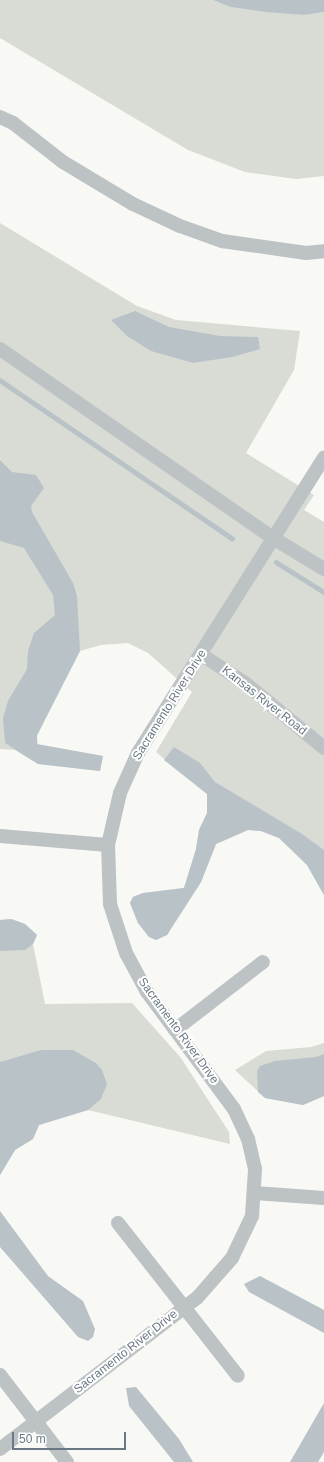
<!DOCTYPE html>
<html>
<head>
<meta charset="utf-8">
<style>
  body { margin:0 }
  #map { position:relative; width:324px; height:1462px; overflow:hidden; background:#f8f8f5; font-family:Arial,sans-serif }
  div>[style] { position:absolute }
  .green>* { inset:0; background:#d8dcd5 }
  .water>* { inset:0; background:#b9c3c7 }
  .stream>* { height:4.5px; margin:-2.25px; padding:0 2.25px; transform-origin:2.25px; border-radius:2.25px; background:#b9c3c7 }
  .minor>* { height:14px; margin:-7px; padding:0 7px; transform-origin:7px; border-radius:7px; background:#bdc2c5 }
  span { translate:-50% -50%; white-space:nowrap; text-align:center; line-height:1.15; -webkit-text-stroke:4px #fff; paint-order:stroke }
  .street-label { font-size:12px; color:#697884 }
  .scale { position:absolute; left:12px; top:1432px; width:114px; height:18px; box-sizing:border-box; border:2px solid #697884; border-top:0; padding-left:5px; font-size:12px; line-height:14px; white-space:nowrap; color:#697884; -webkit-text-stroke:3px #fff; paint-order:stroke }
</style>
</head>
<body>
<div id="map">
  <div class="green">
    <div style="clip-path:polygon(0 0,213px 0,230px 7px,304px 15px,324px 12px,324px 176px,296px 179px,245px 172px,188px 150px,0 38px)"></div>
    <div style="clip-path:polygon(0 223px,137px 306px,176px 320px,300px 331px,294px 370px,246px 453px,314px 495px,304px 510px,324px 522px,324px 895px,307px 865px,279px 838px,261px 831px,248px 830px,216px 844px,201px 882px,167px 935px,156px 940px,149px 937px,138px 923px,130px 903px,133px 897px,143px 893px,184px 888px,196px 849px,199px 830px,207px 813px,207px 794px,156px 752px,192px 692px,148px 653px,128px 643px,101px 645px,80px 651px,37px 736px,38px 745px,103px 756px,100px 771px,38px 764px,15px 750px,0 749px)"></div>
    <div style="clip-path:polygon(11px 919px,25px 924px,37px 935px,33px 944px,45px 1004px,132px 1003px,181px 1058px,229px 1132px,230px 1144px,88px 1110px,39px 1125px,33px 1139px,15px 1150px,0 1175px,0 920px)"></div>
    <div style="clip-path:polygon(324px 1043px,324px 1096px,303px 1105px,265px 1098px,235px 1070px,266px 1051px,311px 1047px)"></div>
  </div>
  <div class="water">
    <div style="clip-path:polygon(213px 0,324px 0,324px 12px,304px 15px,266px 12px,230px 7px)"></div>
    <div style="clip-path:polygon(135px 311px,169px 327px,220px 336px,258px 337px,260px 349px,232px 357px,193px 363px,151px 351px,127px 336px,111px 320px)"></div>
    <div style="clip-path:polygon(0 460px,12px 472px,36px 475px,44px 488px,31px 506px,32px 512px,73px 583px,77px 596px,80px 651px,37px 735px,37px 744px,103px 756px,100px 771px,38px 764px,5px 743px,3px 718px,8px 701px,27px 669px,28px 651px,34px 633px,55px 615px,53px 595px,24px 548px,0 541px)"></div>
    <div style="clip-path:polygon(174px 747px,200px 763px,215px 782px,302px 834px,324px 850px,324px 895px,307px 865px,279px 838px,261px 831px,248px 830px,216px 844px,201px 882px,167px 935px,156px 940px,149px 937px,138px 923px,130px 903px,133px 897px,143px 893px,184px 888px,196px 849px,199px 830px,207px 813px,207px 794px,164px 760px)"></div>
    <div style="clip-path:polygon(11px 919px,25px 924px,37px 935px,33px 944px,25px 950px,0 951px,0 920px)"></div>
    <div style="clip-path:polygon(41px 1050px,73px 1050px,96px 1063px,102px 1070px,107px 1084px,101px 1099px,88px 1110px,39px 1125px,33px 1139px,15px 1150px,0 1175px,0 1062px)"></div>
    <div style="clip-path:polygon(324px 1054px,324px 1096px,303px 1105px,265px 1098px,258px 1092px,257px 1071px,260px 1066px,275px 1061px,316px 1057px)"></div>
    <div style="clip-path:polygon(0 1211px,48px 1276px,83px 1301px,95px 1329px,93px 1337px,88px 1341px,78px 1337px,0 1247px)"></div>
    <div style="clip-path:polygon(260px 1276px,324px 1310px,324px 1333px,249px 1292px,244px 1284px)"></div>
    <div style="clip-path:polygon(136px 1387px,179px 1439px,193px 1462px,174px 1462px,129px 1406px,126px 1388px)"></div>
    <div style="clip-path:polygon(324px 1403px,324px 1452px,318px 1462px,290px 1462px)"></div>
  </div>
  <div class="stream">
    <div style="left:0;top:380px;width:281px;rotate:34.3deg"></div>
    <div style="left:276px;top:562px;width:57px;rotate:32deg"></div>
  </div>
  <div class="minor">
    <div style="left:0;top:117px;width:14px;rotate:25deg"></div>
    <div style="left:13px;top:123px;width:63px;rotate:38deg"></div>
    <div style="left:63px;top:162px;width:82px;rotate:31deg"></div>
    <div style="left:133px;top:204px;width:52px;rotate:25.1deg"></div>
    <div style="left:180px;top:226px;width:45px;rotate:19.7deg"></div>
    <div style="left:222px;top:241px;width:85px;rotate:8.1deg"></div>
    <div style="left:306px;top:253px;width:18px;rotate:-6deg"></div>
    <div style="left:0;top:349px;width:332px;rotate:34.7deg"></div>
    <div style="left:273px;top:538px;width:60px;rotate:31.3deg"></div>
    <div style="left:202px;top:655px;width:51px;rotate:33.1deg"></div>
    <div style="left:245px;top:683px;width:102px;rotate:39.4deg"></div>
    <div style="left:0;top:836px;width:108px;rotate:4.8deg"></div>
    <div style="left:175px;top:1030px;width:111px;rotate:-37.7deg"></div>
    <div style="left:255px;top:1193px;width:69px;rotate:4.1deg"></div>
    <div style="left:118px;top:1223px;width:194px;rotate:51.9deg"></div>
    <div style="left:0;top:1375px;width:110px;rotate:52.4deg"></div>
    <div style="left:0;top:1449px;width:248px;rotate:-37.5deg"></div>
    <div style="left:197px;top:1298px;width:53px;rotate:-48.8deg"></div>
    <div style="left:232px;top:1258px;width:47px;rotate:-64.5deg"></div>
    <div style="left:252px;top:1216px;width:47px;rotate:-86.3deg"></div>
    <div style="left:255px;top:1169px;width:31px;rotate:-103deg"></div>
    <div style="left:248px;top:1139px;width:33px;rotate:-115deg"></div>
    <div style="left:234px;top:1109px;width:146px;rotate:-126.6deg"></div>
    <div style="left:147px;top:992px;width:44px;rotate:-118.3deg"></div>
    <div style="left:126px;top:953px;width:52px;rotate:-108.1deg"></div>
    <div style="left:110px;top:904px;width:59px;rotate:-91.9deg"></div>
    <div style="left:108px;top:845px;width:53px;rotate:-77deg"></div>
    <div style="left:120px;top:793px;width:44px;rotate:-65.8deg"></div>
    <div style="left:138px;top:753px;width:349px;rotate:-57.8deg"></div>
  </div>
  <div class="street-label">
    <span style="left:264px;top:701px;rotate:38deg">Kansas River Road</span>
    <span style="left:170px;top:705px;rotate:-58deg">Sacramento River Drive</span>
    <span style="left:178px;top:1031px;rotate:54deg">Sacramento River Drive</span>
    <span style="left:126px;top:1352px;rotate:-38deg">Sacramento River Drive</span>
  </div>
  <div class="scale">50 m</div>
</div>
</body>
</html>
